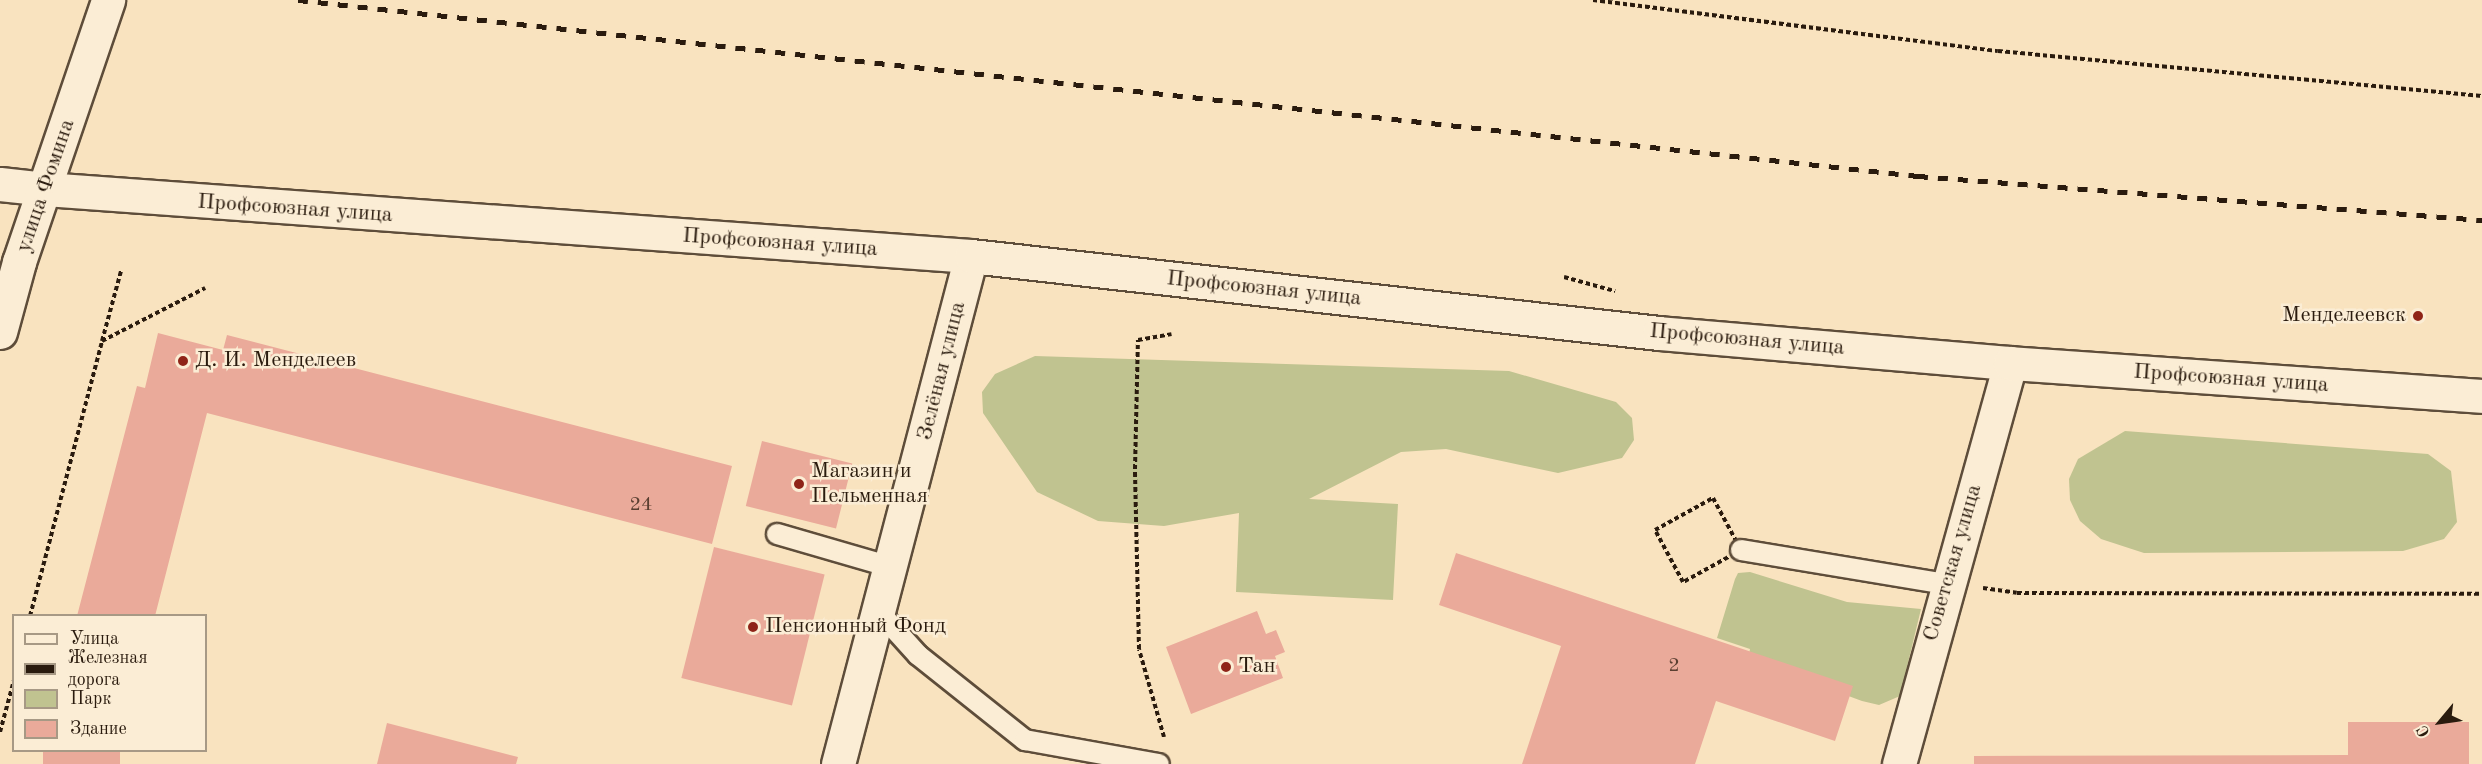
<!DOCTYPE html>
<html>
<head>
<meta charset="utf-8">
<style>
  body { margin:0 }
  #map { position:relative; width:2482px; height:764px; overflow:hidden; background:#f9e3bf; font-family:"Old Standard TT",serif }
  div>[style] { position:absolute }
  .green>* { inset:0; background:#c0c390 }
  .building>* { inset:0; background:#eaaa9a; transform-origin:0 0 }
  .path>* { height:4px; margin-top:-2px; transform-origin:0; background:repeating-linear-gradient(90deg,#2a1b0e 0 4.5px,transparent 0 7.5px) }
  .roads { filter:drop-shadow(2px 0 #5e4d3a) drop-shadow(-2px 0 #5e4d3a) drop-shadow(0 2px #5e4d3a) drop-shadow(0 -2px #5e4d3a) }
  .service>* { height:20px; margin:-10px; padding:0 10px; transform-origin:10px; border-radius:10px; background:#fbedd5 }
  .minor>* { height:33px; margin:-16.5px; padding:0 16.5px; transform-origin:16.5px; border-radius:16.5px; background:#fbedd5 }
  .tertiary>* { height:33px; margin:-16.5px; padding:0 16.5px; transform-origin:16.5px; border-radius:16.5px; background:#fbedd5 }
  .secondary>* { height:33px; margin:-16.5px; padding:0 16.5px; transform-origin:16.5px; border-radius:16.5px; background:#fbedd5 }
  .rail>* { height:4.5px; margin-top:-2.25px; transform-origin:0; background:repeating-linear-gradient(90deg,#2a1b0e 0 10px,transparent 0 20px) }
  .dots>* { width:16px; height:16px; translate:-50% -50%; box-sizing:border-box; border:3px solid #fbedd5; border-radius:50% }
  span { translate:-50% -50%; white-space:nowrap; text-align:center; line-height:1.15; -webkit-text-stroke:5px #fbedd5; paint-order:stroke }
  .number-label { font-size:20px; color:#5a3f31 }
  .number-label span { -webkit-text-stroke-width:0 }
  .street-label { font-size:22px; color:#2a1b0e }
  .poi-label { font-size:22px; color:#2a1b0e }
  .right { translate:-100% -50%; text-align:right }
  .left { translate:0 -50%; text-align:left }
  .legend { position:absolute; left:12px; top:614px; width:195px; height:138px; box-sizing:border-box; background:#fbedd5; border:2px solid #a79985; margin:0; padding:8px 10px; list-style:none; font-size:18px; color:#2a1b0e }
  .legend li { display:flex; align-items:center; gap:12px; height:30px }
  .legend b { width:30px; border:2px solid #a79985 }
  .north { position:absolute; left:2410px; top:692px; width:60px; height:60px; -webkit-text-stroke:4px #fbedd5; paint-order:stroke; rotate:241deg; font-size:16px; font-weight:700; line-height:24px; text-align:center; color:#2a1b0e }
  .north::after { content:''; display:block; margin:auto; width:21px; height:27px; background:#2a1b0e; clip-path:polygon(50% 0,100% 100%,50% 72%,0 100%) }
</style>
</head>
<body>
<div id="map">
  <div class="green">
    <div style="clip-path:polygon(1035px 356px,1509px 371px,1616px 402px,1632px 418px,1634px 440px,1622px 458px,1558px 473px,1446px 449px,1401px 452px,1309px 499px,1398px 504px,1393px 600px,1236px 592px,1239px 513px,1164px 526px,1098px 521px,1037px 492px,983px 413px,982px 392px,995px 374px)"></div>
    <div style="clip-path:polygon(2125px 431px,2428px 454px,2451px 471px,2457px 522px,2444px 539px,2403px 551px,2144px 553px,2101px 539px,2080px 521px,2070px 500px,2069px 479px,2078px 459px)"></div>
    <div style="clip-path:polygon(1750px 572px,1847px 602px,1921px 609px,1900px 696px,1879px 705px,1862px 701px,1748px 659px,1750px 649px,1717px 638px,1735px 579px,1738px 573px)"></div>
  </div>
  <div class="building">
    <div style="clip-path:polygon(158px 333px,223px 350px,227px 335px,732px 466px,712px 544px,207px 413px,155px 616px,77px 616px,137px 386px,145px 388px)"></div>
    <div style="left:762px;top:441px;width:93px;height:67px;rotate:14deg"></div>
    <div style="left:714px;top:547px;width:114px;height:135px;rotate:14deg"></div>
    <div style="clip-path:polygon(1456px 553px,1853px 686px,1835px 741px,1716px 701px,1695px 764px,1522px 764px,1561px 646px,1439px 605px)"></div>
    <div style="clip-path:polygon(1257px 611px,1266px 634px,1276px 630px,1285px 652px,1275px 656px,1283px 678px,1191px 714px,1166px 647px)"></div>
    <div style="clip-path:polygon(2348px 722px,2469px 722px,2469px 764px,1974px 764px,1974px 756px,2348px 755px)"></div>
    <div style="clip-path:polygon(387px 723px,518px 757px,516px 764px,377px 764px)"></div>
    <div style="left:43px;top:750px;width:77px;height:15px"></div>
  </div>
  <div class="path">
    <div style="left:1593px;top:0;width:408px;rotate:7.2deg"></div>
    <div style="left:1998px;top:51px;width:486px;rotate:5.3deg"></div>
    <div style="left:1564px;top:277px;width:53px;rotate:15.4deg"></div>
    <div style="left:102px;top:341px;width:73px;rotate:-74.8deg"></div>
    <div style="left:1713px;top:498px;width:59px;rotate:61.7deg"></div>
    <div style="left:1741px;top:550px;width:66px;rotate:151.1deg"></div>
    <div style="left:1683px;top:582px;width:59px;rotate:-118.3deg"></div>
    <div style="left:1655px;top:530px;width:66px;rotate:-28.9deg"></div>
    <div style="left:1983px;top:588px;width:34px;rotate:8deg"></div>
    <div style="left:2017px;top:593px;width:465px;rotate:0.1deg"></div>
    <div style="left:30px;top:616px;width:284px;rotate:-75.3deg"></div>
    <div style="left:102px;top:341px;width:116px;rotate:-27.2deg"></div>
    <div style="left:0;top:732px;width:54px;rotate:-74.9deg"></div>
    <div style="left:1164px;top:737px;width:91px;rotate:-105.9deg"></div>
    <div style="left:1139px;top:649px;width:180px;rotate:-91.3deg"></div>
    <div style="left:1135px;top:469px;width:129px;rotate:-88.7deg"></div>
    <div style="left:1138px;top:340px;width:34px;rotate:-10deg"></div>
  </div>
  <div class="roads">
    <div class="service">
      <div style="left:777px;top:534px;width:119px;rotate:16.1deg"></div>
      <div style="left:1741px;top:550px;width:209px;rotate:9.4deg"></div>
      <div style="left:880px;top:613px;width:57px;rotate:47.9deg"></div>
      <div style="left:918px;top:655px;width:137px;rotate:38.5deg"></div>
      <div style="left:1025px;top:740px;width:136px;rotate:10.2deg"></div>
    </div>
    <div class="minor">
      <div style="left:838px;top:764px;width:525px;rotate:-75.33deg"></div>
    </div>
    <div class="tertiary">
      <div style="left:0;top:184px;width:45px;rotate:6.3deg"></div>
      <div style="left:1899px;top:764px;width:416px;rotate:-74.5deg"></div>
    </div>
    <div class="secondary">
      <div style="left:45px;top:189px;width:928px;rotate:4.14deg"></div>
      <div style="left:971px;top:256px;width:692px;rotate:6.39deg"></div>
      <div style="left:1659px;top:333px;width:352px;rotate:4.9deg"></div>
      <div style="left:2010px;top:363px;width:473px;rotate:4deg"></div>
      <div style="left:0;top:332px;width:73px;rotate:-74.8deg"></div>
      <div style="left:19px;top:262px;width:277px;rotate:-71.2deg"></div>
    </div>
  </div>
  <div class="rail">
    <div style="left:298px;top:0;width:1630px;rotate:6.2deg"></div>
    <div style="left:1918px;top:176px;width:566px;rotate:4.46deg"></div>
  </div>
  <div class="dots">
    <div style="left:2418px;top:316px;background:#8f2418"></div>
    <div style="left:183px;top:361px;background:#8f2418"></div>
    <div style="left:799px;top:484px;background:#8f2418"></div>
    <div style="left:753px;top:627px;background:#8f2418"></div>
    <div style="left:1226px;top:667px;background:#8f2418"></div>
  </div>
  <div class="number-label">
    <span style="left:641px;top:505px">24</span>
    <span style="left:1674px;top:666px">2</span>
  </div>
  <div class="street-label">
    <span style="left:46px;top:186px;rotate:-71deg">улица Фомина</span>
    <span style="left:295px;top:209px;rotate:4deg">Профсоюзная улица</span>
    <span style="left:780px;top:243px;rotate:4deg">Профсоюзная улица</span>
    <span style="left:1264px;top:289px;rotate:6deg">Профсоюзная улица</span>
    <span style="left:1747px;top:340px;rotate:5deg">Профсоюзная улица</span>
    <span style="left:942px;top:371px;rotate:-76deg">Зелёная улица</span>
    <span style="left:2231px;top:379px;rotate:4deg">Профсоюзная улица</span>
    <span style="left:1953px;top:563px;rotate:-74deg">Советская улица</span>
  </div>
  <div class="poi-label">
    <span class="right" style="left:2406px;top:316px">Менделеевск</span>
    <span class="left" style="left:195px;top:361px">Д. И. Менделеев</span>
    <span class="left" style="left:811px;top:484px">Магазин и<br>Пельменная</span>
    <span class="left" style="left:765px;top:627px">Пенсионный Фонд</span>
    <span class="left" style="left:1238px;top:667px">Тан</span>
  </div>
  <ul class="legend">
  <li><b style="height:8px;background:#fbedd5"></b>Улица</li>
  <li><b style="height:8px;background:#2a1b0e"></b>Железная дорога</li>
  <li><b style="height:16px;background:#c0c390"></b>Парк</li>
  <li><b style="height:16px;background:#eaaa9a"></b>Здание</li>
  </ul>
  <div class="north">С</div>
</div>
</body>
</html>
